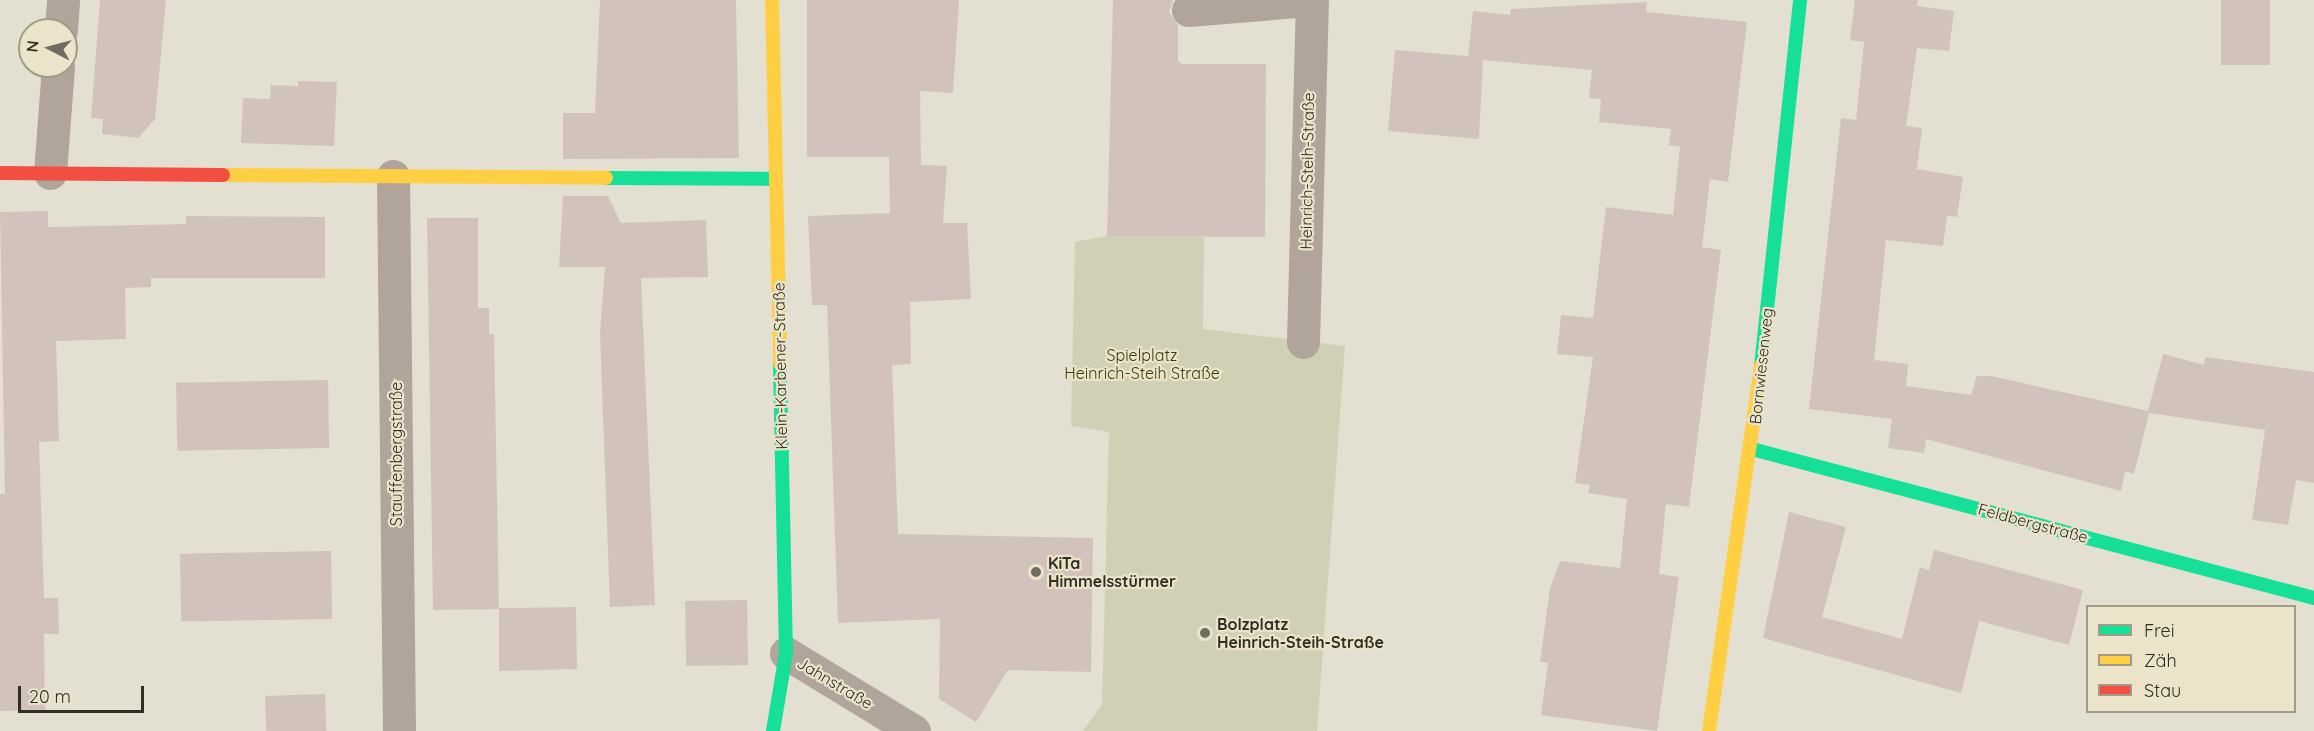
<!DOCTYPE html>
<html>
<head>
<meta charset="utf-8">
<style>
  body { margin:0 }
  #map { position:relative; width:2314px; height:731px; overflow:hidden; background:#e3e0d2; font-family:Quicksand,sans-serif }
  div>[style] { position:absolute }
  .green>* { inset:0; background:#cfd0b5 }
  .building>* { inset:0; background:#d1c3bb; transform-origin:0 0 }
  .street>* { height:33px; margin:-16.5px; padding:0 16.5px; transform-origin:16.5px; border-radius:16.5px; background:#b1a49a }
  .fast>* { height:14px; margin:-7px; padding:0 7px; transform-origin:7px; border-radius:7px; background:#16e098 }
  .slow>* { height:14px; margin:-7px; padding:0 7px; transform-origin:7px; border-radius:7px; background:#ffcf43 }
  .jam>* { height:14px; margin:-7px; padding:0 7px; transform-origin:7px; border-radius:7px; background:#f24e42 }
  .dots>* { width:16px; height:16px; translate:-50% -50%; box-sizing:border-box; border:3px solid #ebe4ca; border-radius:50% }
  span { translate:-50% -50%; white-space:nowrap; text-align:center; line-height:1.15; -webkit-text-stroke:4.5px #ebe4ca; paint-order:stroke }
  .street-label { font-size:16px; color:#312e24 }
  .park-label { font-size:16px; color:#383b0b }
  .poi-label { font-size:16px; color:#312e24; font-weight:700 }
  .left { translate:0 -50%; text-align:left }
  .legend { position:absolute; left:2086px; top:605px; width:210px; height:108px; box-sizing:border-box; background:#ebe4ca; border:2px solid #a19b88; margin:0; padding:8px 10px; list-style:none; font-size:18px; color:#312e24 }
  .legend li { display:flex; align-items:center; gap:12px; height:30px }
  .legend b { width:30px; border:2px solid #a19b88 }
  .north { position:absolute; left:18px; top:18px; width:60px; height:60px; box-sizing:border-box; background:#ebe4ca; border:2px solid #a19b88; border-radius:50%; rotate:276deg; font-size:16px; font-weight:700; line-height:24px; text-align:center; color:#312e24 }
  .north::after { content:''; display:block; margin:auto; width:21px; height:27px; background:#6f6c61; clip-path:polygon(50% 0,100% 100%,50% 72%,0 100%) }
  .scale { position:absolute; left:18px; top:686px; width:126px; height:27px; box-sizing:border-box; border:3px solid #312e24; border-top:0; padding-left:8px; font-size:18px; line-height:21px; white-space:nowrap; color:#312e24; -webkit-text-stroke:4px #ebe4ca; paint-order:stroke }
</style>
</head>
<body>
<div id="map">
  <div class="green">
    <div style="clip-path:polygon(1107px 236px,1204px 237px,1203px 329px,1345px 346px,1317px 731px,1083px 731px,1102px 704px,1109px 432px,1071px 426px,1075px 242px)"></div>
  </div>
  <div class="building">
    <div style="clip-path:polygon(100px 0,166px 0,155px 119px,138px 138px,102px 134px,103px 119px,91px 118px)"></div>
    <div style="clip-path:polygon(600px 0,736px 0,739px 158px,563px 159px,563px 113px,595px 113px)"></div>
    <div style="clip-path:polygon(807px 0,959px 0,953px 93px,920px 91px,921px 165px,947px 166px,943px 223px,967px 223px,971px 299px,910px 302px,911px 364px,892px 365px,898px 534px,1093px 538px,1091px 672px,1008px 670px,976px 722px,939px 699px,940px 619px,838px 623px,827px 305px,812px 305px,808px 216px,890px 213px,889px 157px,807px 157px)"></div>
    <div style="clip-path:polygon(1113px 0,1173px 0,1169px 12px,1178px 25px,1178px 61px,1182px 64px,1266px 64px,1265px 237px,1107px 236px)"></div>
    <div style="clip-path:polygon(1855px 0,1918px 0,1917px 6px,1954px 11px,1949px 51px,1917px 48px,1906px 126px,1922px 128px,1917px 169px,1963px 177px,1957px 217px,1947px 216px,1943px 246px,1886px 240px,1874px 360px,1908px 364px,1906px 386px,1971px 395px,1977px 376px,1991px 376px,2148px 411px,2163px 354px,2204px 365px,2205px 357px,2314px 372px,2314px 483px,2296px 480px,2288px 525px,2252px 520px,2265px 430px,2149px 413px,2134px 474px,2125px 471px,2121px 491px,1926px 439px,1924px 453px,1888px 448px,1892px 419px,1809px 409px,1841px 118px,1856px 120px,1864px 42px,1850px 40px)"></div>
    <div style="left:2221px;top:0;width:49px;height:65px"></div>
    <div style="clip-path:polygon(1647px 2px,1646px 12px,1747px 22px,1728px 182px,1710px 179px,1702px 247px,1721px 250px,1689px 507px,1666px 504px,1659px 574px,1679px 577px,1657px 731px,1541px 715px,1548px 663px,1540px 662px,1550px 588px,1560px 561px,1620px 568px,1627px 499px,1588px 493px,1590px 485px,1575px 483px,1593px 357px,1557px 354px,1561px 315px,1593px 318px,1606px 207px,1673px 215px,1680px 147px,1669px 145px,1671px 129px,1599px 122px,1601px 99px,1589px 98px,1592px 70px,1483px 60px,1479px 139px,1388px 131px,1395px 50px,1468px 56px,1473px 11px,1510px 15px,1511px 9px)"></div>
    <div style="clip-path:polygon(298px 81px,337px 82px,334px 146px,241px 143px,243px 98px,270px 99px,271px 85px,298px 86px)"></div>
    <div style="clip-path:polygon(563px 196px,608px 196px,607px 224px,608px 196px,621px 223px,706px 220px,708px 277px,641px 278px,655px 605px,610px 607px,600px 332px,605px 267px,559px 267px)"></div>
    <div style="clip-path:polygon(48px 211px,48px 227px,186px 224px,186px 216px,325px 217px,325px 278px,151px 278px,151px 287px,125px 288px,126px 339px,56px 341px,59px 441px,39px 442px,44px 598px,58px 598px,59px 634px,44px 634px,45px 710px,0 711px,0 494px,5px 494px,0 212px)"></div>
    <div style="clip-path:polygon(427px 218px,478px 218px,478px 308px,489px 308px,489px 334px,494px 334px,499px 608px,576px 607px,577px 669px,499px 671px,499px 609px,433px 610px)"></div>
    <div style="left:328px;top:380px;width:68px;height:152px;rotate:89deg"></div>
    <div style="clip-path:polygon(1789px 512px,1846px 527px,1822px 617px,1902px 639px,1920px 567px,1929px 570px,1934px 550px,2083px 590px,2069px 645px,1979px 621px,1961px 693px,1763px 638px)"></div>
    <div style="left:331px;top:551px;width:68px;height:151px;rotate:89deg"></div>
    <div style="left:747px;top:600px;width:65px;height:62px;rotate:89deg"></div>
    <div style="left:325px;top:694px;width:37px;height:60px;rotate:88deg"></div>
  </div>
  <div class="street">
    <div style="left:1188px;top:10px;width:121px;rotate:-4.7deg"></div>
    <div style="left:61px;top:30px;width:30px;rotate:-86deg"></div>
    <div style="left:50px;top:173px;width:107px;rotate:-85.7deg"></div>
    <div style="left:393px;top:176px;width:555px;rotate:89.38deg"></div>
    <div style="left:1303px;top:342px;width:342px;rotate:-88.5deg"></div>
    <div style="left:786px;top:653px;width:150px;rotate:31.4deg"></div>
  </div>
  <div class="fast">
    <div style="left:606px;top:178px;width:170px;rotate:0.3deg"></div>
    <div style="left:1761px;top:366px;width:368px;rotate:-83.9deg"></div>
    <div style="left:1752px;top:449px;width:581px;rotate:14.85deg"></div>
    <div style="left:773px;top:731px;width:79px;rotate:-80.5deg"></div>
    <div style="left:786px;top:653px;width:289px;rotate:-91.2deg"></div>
  </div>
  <div class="slow">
    <div style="left:772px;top:0;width:364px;rotate:88.7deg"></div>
    <div style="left:223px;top:175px;width:383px;rotate:0.4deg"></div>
    <div style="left:1709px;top:731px;width:369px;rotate:-81.9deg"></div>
  </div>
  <div class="jam">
    <div style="left:0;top:173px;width:223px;rotate:0.5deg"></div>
  </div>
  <div class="dots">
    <div style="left:1036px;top:572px;background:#6f6c61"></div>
    <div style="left:1205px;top:633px;background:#6f6c61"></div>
  </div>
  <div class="street-label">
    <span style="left:1307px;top:171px;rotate:-89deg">Heinrich-Steih-Straße</span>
    <span style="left:780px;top:366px;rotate:-91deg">Klein-Karbener-Straße</span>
    <span style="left:1761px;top:366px;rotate:-84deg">Bornwiesenweg</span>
    <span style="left:396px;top:454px;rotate:-90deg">Stauffenbergstraße</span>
    <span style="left:2033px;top:523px;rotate:15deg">Feldbergstraße</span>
    <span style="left:835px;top:683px;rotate:31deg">Jahnstraße</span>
  </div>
  <div class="park-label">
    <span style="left:1142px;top:364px">Spielplatz<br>Heinrich-Steih Straße</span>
  </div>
  <div class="poi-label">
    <span class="left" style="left:1048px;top:572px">KiTa<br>Himmelsstürmer</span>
    <span class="left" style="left:1217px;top:633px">Bolzplatz<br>Heinrich-Steih-Straße</span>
  </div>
  <ul class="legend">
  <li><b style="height:8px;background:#16e098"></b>Frei</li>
  <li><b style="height:8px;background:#ffcf43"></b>Zäh</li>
  <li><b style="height:8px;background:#f24e42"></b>Stau</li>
  </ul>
  <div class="north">N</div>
  <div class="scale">20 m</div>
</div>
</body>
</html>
